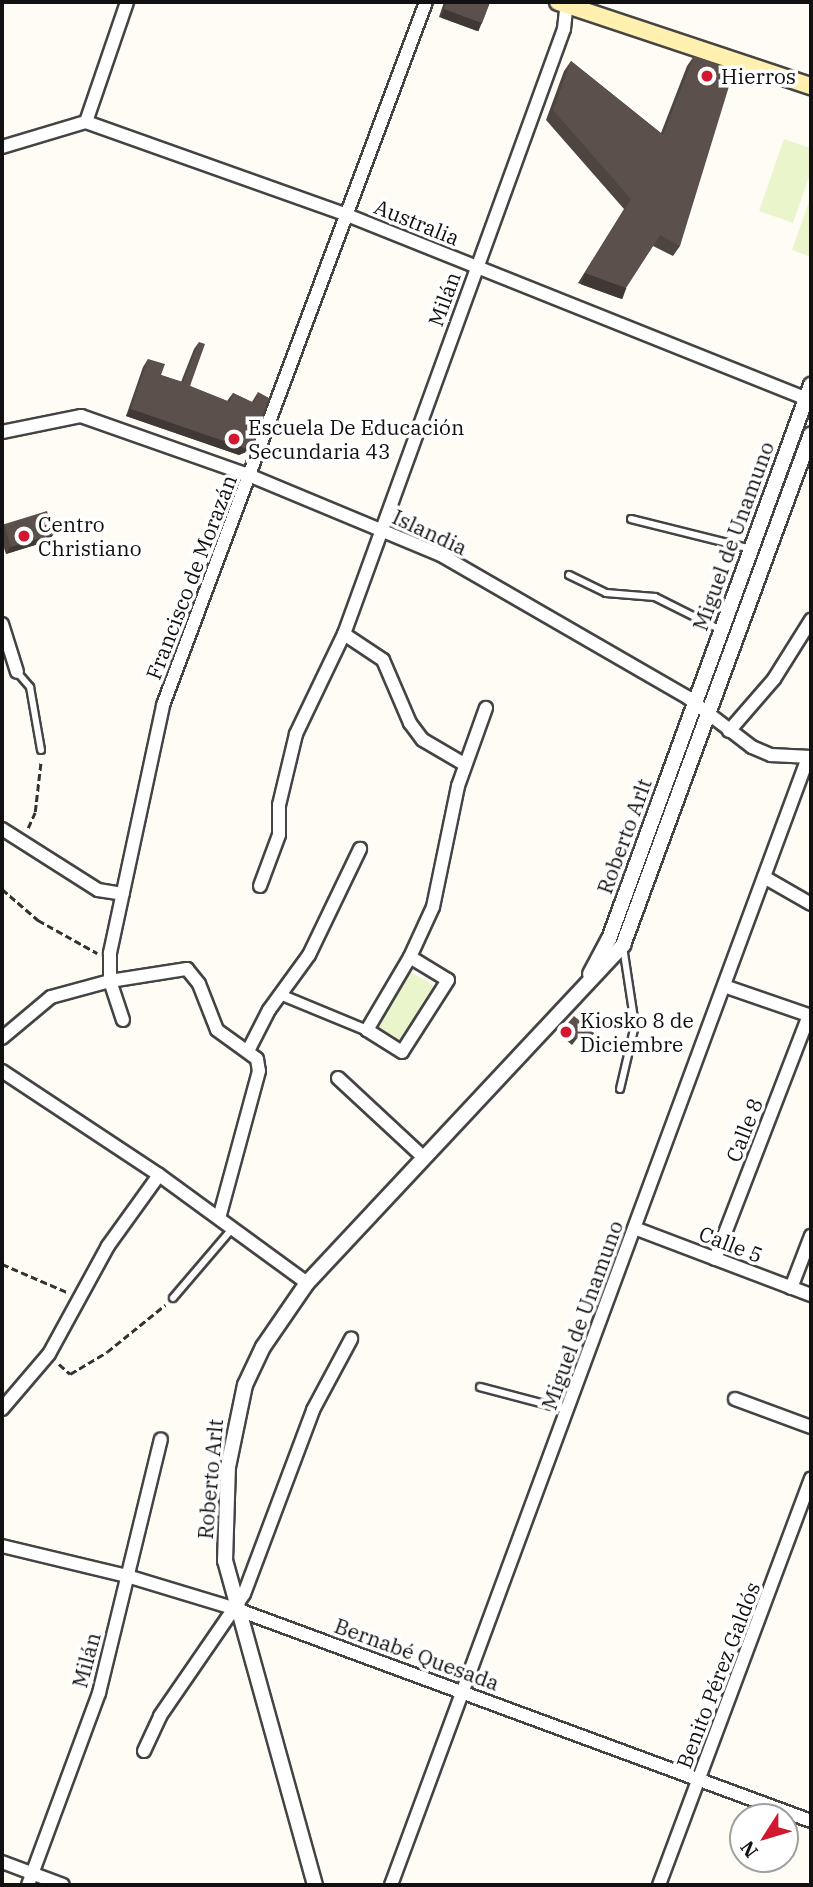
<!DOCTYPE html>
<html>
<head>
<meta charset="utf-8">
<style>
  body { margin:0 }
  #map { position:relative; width:813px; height:1887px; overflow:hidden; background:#fffcf5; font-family:"IBM Plex Serif",serif }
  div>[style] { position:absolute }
  .pitch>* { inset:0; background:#eaf5cc; transform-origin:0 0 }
  .path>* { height:2.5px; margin-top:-1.25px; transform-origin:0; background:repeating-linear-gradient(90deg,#333 0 7px,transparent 0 10.5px) }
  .roads { filter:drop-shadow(2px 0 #444) drop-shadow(-2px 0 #444) drop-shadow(0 2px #444) drop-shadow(0 -2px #444) }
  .service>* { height:6px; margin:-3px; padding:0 3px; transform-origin:3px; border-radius:3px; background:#fff }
  .pedestrian>* { height:9px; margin:-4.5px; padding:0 4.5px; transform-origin:4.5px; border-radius:4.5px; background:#fff }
  .minor>* { height:12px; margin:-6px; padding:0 6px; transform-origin:6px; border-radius:6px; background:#fff }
  .tertiary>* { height:14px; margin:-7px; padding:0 7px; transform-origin:7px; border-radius:7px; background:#fff }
  .secondary>* { height:16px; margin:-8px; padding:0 8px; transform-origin:8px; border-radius:8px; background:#fff0b0 }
  .wall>* { inset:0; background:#4e4541 }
  .shaded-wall>* { inset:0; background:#403835; transform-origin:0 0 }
  .building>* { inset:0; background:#5b504c; transform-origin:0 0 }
  .dots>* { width:19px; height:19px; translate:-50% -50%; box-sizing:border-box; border:4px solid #fff; border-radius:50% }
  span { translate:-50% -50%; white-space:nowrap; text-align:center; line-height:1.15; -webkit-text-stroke:7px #fff; paint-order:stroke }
  .poi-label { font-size:21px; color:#111 }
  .left { translate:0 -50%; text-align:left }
  .street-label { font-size:21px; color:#111 }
  .frame { position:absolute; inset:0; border:4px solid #111; pointer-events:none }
  .north { position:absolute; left:729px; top:1803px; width:70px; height:70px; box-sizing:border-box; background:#fff; border:2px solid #a0a0a0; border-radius:50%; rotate:233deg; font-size:19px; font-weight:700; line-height:28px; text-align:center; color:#111 }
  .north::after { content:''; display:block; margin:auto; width:24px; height:32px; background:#d21830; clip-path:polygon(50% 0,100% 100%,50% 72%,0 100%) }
</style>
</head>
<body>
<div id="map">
  <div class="pitch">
    <div style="clip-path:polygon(784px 139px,811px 148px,811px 171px,793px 223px,759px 211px)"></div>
    <div style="clip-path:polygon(811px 196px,811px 257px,792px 250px)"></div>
    <div style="left:411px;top:972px;width:26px;height:67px;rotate:31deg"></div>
  </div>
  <div class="path">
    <div style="left:28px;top:828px;width:17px;rotate:-66deg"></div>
    <div style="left:35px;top:812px;width:52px;rotate:-83.4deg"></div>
    <div style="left:2px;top:889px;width:48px;rotate:40.7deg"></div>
    <div style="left:38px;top:920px;width:68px;rotate:29.2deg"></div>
    <div style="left:2px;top:1264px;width:73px;rotate:23.4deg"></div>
    <div style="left:59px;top:1364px;width:15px;rotate:42deg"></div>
    <div style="left:70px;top:1374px;width:43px;rotate:-30.7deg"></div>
    <div style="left:107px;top:1352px;width:75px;rotate:-39deg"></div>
  </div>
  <div class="roads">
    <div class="service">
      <div style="left:631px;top:519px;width:124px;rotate:14deg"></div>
      <div style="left:569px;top:575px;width:41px;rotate:25.9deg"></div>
      <div style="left:606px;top:593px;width:49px;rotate:4.7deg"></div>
      <div style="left:655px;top:597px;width:74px;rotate:26.6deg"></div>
      <div style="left:17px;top:672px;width:20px;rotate:49deg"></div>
      <div style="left:30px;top:687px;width:64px;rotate:80.1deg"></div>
      <div style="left:620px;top:1089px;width:66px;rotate:-76.8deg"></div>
      <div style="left:635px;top:1025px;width:79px;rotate:-98.7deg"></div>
      <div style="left:173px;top:1298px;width:91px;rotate:-49.5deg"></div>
      <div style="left:480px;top:1387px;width:90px;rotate:14.8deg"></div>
    </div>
    <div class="pedestrian">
      <div style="left:282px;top:995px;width:92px;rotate:22.4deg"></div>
    </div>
    <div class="minor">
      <div style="left:86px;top:122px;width:127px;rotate:-71.1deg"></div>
      <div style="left:2px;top:147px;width:88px;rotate:-16.6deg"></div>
      <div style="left:86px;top:122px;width:277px;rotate:19.6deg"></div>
      <div style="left:347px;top:215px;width:500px;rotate:21.8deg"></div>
      <div style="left:2px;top:432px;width:81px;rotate:-11.4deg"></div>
      <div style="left:81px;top:416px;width:180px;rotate:19.4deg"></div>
      <div style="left:251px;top:476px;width:206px;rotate:22.6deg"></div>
      <div style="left:441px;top:555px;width:284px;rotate:30deg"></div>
      <div style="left:687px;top:697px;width:82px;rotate:37.6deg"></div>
      <div style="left:752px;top:747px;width:21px;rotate:23deg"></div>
      <div style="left:771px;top:755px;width:40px;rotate:2.9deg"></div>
      <div style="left:2px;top:624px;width:50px;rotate:72.6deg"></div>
      <div style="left:344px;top:634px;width:47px;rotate:33.7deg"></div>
      <div style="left:383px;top:660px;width:69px;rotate:66.8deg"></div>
      <div style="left:410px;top:723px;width:21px;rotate:53deg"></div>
      <div style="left:423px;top:740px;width:48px;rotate:30.3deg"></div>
      <div style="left:729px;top:731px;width:69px;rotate:-49.1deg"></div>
      <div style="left:774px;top:679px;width:70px;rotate:-57.9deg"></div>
      <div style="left:2px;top:829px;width:114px;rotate:32.4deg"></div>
      <div style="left:98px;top:890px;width:25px;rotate:9deg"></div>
      <div style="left:764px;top:877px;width:54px;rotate:29.9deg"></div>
      <div style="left:260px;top:886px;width:54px;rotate:-69.6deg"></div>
      <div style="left:279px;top:835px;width:30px;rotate:-90deg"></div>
      <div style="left:279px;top:805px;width:73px;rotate:-76.5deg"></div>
      <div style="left:296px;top:734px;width:111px;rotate:-64.4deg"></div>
      <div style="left:344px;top:634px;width:644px;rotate:-70.02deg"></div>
      <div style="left:564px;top:29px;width:27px;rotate:-84deg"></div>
      <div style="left:410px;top:957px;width:44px;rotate:31.2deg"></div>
      <div style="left:448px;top:980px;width:85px;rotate:122.6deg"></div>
      <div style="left:402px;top:1052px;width:41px;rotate:-147.8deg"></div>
      <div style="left:367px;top:1030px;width:85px;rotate:-59.5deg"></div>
      <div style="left:410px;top:957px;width:55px;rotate:-65.3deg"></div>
      <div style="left:433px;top:907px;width:124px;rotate:-78.3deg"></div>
      <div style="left:458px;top:786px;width:83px;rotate:-70.3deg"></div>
      <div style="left:724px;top:986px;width:92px;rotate:19deg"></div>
      <div style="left:123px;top:1020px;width:41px;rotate:-108.4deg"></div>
      <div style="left:110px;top:981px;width:78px;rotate:-8.9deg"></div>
      <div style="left:187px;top:969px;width:19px;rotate:51deg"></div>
      <div style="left:199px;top:984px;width:49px;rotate:68.6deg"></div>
      <div style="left:217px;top:1030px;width:49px;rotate:35.9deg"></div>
      <div style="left:257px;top:1059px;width:12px;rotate:81deg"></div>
      <div style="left:259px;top:1071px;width:152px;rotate:105.2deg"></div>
      <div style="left:2px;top:1038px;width:64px;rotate:-39.9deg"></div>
      <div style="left:51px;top:997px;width:61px;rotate:-15.2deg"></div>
      <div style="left:110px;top:981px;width:28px;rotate:-90deg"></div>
      <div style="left:110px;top:953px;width:254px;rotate:-77.9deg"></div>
      <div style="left:163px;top:705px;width:751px;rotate:-69.49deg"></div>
      <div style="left:248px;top:1051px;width:46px;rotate:-62.9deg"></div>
      <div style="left:269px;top:1010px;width:68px;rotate:-54deg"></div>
      <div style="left:309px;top:955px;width:118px;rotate:-64.3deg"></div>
      <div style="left:2px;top:1071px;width:188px;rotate:33.5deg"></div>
      <div style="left:159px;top:1175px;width:183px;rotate:36.1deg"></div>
      <div style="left:338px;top:1078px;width:116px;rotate:42.9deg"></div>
      <div style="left:637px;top:1229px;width:186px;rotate:20.8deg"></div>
      <div style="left:715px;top:1259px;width:261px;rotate:-68.9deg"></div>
      <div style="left:791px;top:1288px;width:56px;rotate:-69deg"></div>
      <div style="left:735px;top:1399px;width:81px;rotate:20.2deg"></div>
      <div style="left:2px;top:1409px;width:72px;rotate:-49.5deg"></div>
      <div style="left:49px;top:1354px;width:123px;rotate:-61.4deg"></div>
      <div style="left:108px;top:1246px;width:87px;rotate:-54.3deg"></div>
      <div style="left:2px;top:1546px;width:129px;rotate:13.5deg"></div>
      <div style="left:127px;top:1576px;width:114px;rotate:16.8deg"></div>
      <div style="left:236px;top:1609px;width:613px;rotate:20.24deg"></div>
      <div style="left:144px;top:1751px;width:38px;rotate:-65deg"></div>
      <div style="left:160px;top:1716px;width:148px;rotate:-55.5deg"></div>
      <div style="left:244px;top:1594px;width:197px;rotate:-69.4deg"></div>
      <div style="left:313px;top:1410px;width:81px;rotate:-61.8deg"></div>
      <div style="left:2px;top:1862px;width:65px;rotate:20.7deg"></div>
      <div style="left:28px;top:1885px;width:205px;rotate:-69.7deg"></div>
      <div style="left:99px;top:1693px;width:261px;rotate:-76.3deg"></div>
      <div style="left:391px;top:1885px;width:1202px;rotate:-69.7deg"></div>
      <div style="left:659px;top:1885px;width:434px;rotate:-69.5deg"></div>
    </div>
    <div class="tertiary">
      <div style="left:590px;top:974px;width:40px;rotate:-62deg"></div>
      <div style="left:609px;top:939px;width:590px;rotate:-69.97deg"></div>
      <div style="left:315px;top:1885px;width:336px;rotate:-105.5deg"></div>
      <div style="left:225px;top:1561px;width:94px;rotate:-88.2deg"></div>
      <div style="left:228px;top:1467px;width:84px;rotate:-78.3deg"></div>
      <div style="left:245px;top:1385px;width:42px;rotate:-64.7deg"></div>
      <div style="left:263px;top:1347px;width:78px;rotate:-55.5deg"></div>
      <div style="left:307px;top:1283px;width:463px;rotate:-46.9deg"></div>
      <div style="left:623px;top:945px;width:544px;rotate:-69.8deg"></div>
    </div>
    <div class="secondary">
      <div style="left:558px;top:2px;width:267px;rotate:18.4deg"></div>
    </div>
  </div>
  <div class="wall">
    <div style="clip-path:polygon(444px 2px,490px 2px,482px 23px,477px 31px,439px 17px)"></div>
    <div style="clip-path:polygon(694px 56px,680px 246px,673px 256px,653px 246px,619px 298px,578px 283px,624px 209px,546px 120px,564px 71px,571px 61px,661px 133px,687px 66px)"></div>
    <div style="clip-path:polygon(199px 342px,190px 386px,227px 401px,233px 393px,252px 402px,258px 392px,252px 445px,246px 452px,239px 455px,126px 416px,143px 367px,148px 359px,161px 375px,181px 382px,194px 349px)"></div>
    <div style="clip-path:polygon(4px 524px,48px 541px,6px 554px,2px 542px,2px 527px)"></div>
    <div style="clip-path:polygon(563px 1029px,594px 1033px,587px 1043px,579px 1036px,572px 1045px,559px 1034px)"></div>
  </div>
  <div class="shaded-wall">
    <div style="left:444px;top:9px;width:40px;height:9px;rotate:20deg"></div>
    <div style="left:585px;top:273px;width:44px;height:12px;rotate:20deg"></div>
    <div style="clip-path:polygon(131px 409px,252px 445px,246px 452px,239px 455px,126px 416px)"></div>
    <div style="clip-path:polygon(54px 534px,48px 541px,6px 554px,11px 546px)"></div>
  </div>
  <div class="building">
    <div style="clip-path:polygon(447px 2px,490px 2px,482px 23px,444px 9px)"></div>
    <div style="clip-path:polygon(694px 56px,734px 70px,680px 246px,660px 235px,626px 288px,585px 273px,631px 199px,553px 110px,571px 61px,663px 135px)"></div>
    <div style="clip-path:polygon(199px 342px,205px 344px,190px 386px,230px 402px,233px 393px,254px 403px,258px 392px,269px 398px,252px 445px,244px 448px,131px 409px,148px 359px,165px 364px,161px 375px,183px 382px)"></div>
    <div style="left:47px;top:511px;width:24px;height:45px;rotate:73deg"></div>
    <div style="clip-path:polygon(574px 1016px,594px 1033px,591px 1038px,583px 1031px,576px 1039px,563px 1029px)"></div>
  </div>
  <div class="dots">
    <div style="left:707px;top:76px;background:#d21830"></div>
    <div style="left:234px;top:439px;background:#d21830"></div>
    <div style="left:24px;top:536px;background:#d21830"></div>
    <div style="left:566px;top:1032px;background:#d21830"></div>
  </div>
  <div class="poi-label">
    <span class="left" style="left:721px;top:76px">Hierros</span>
    <span class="left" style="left:248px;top:439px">Escuela De Educación<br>Secundaria 43</span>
    <span class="left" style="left:38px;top:536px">Centro<br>Christiano</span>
    <span class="left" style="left:580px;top:1032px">Kiosko 8 de<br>Diciembre</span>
  </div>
  <div class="street-label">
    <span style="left:417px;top:222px;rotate:22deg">Australia</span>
    <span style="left:444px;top:299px;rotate:-70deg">Milán</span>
    <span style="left:430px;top:532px;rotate:25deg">Islandia</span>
    <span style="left:733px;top:536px;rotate:-70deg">Miguel de Unamuno</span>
    <span style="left:191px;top:577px;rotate:-69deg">Francisco de Morazán</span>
    <span style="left:624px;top:836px;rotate:-70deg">Roberto Arlt</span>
    <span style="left:744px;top:1130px;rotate:-69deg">Calle 8</span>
    <span style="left:731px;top:1244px;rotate:21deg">Calle 5</span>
    <span style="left:582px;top:1315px;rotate:-70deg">Miguel de Unamuno</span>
    <span style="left:210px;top:1479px;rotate:-85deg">Roberto Arlt</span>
    <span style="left:417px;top:1654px;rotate:20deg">Bernabé Quesada</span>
    <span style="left:86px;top:1660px;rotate:-75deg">Milán</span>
    <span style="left:718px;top:1675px;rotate:-69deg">Benito Pérez Galdós</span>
  </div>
  <div class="frame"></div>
  <div class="north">N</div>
</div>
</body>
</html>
